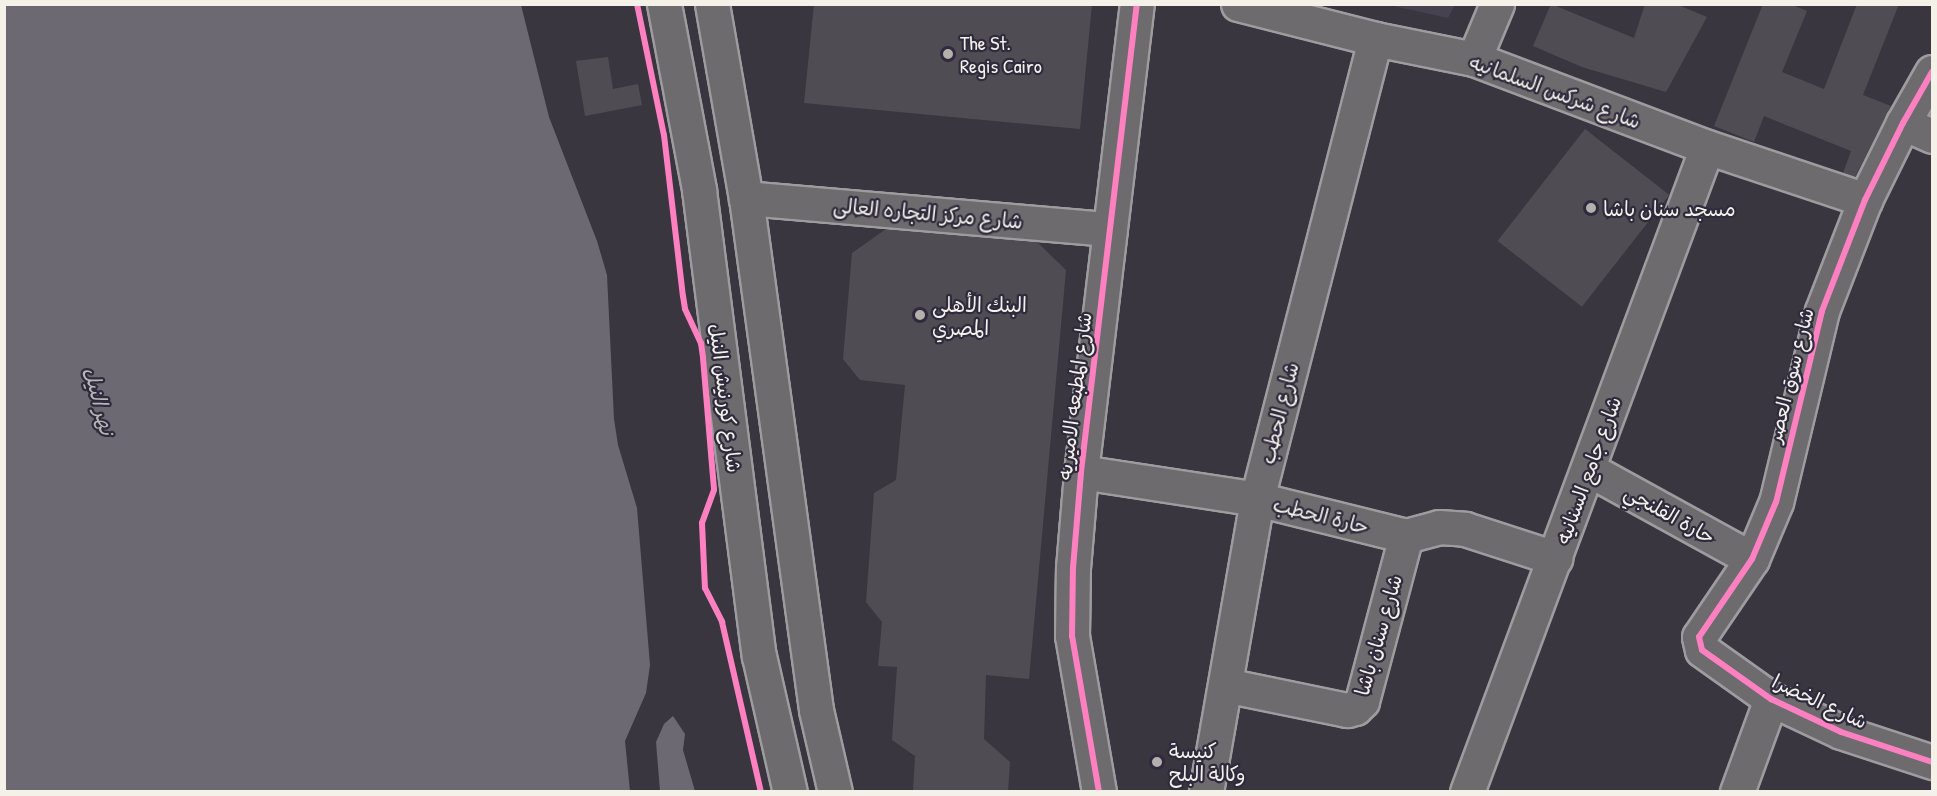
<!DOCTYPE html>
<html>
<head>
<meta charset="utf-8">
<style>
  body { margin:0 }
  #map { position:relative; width:1937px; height:796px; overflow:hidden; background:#393640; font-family:"Patrick Hand","Playpen Sans Arabic",sans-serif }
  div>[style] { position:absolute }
  .built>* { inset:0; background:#46424f }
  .water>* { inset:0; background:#6d6972 }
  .building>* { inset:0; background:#4f4d53; transform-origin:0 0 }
  .roads { filter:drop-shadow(2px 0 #9e9c9f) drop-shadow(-2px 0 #9e9c9f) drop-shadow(0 2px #9e9c9f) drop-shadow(0 -2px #9e9c9f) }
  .minor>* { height:33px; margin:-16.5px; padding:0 16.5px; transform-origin:16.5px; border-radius:16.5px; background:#6d6b6d }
  .highway>* { height:33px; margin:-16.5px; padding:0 16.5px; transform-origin:16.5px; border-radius:16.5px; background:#6d6b6d }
  .cycleway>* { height:6px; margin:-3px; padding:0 3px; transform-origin:3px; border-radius:3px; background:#ff80c0 }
  .dots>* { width:16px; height:16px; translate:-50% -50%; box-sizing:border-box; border:3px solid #2f2a3d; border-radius:50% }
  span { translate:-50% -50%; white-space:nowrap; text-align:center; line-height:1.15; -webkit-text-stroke:4.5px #2f2a3d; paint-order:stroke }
  .poi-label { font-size:20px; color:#f4f1e8 }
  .left { translate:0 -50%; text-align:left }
  .street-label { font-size:20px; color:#f4f1e8 }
  .water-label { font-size:21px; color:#bab6b5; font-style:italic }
  .frame { position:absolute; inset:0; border:6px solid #f4f1e8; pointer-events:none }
</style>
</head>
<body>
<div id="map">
  <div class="built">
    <div style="clip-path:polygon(1389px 5px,1455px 4px,1455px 5px,1448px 18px)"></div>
  </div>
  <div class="water">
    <div style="clip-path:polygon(5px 4px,521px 5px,549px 117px,597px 241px,607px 275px,614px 419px,618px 445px,637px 508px,650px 665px,646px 693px,625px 741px,630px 791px,5px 791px)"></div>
    <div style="clip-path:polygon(673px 716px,685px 734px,683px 750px,695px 791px,660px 791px,656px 742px,664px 724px)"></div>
  </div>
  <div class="building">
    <div style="clip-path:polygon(814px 4px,1092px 4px,1080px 129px,804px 103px)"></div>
    <div style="clip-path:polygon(1551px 4px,1634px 38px,1645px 4px,1676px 4px,1707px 17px,1666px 92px,1582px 67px,1533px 46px)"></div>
    <div style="clip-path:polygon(1763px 4px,1790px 4px,1807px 11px,1782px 72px,1824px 89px,1857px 4px,1899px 4px,1863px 95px,1891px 106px,1855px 177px,1843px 173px,1851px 151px,1764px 116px,1754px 142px,1714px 126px)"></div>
    <div style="clip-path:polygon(608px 57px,613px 89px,638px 84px,642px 105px,585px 116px,576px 61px)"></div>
    <div style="left:1585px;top:129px;width:107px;height:142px;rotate:38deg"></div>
    <div style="clip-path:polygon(886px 229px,1037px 242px,1066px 270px,1029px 679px,986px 675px,984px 739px,1010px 762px,1008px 792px,913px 792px,915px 756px,892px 740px,897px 667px,878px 666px,882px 622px,866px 602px,874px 493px,896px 480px,905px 385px,860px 380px,843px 359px,852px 253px)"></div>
  </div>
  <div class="roads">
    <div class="minor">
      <div style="left:1238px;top:4px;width:141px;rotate:14.3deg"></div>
      <div style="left:1375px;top:39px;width:101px;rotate:11.4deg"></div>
      <div style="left:1474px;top:59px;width:249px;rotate:20.7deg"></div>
      <div style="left:1707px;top:147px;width:167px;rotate:18.5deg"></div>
      <div style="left:1474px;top:59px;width:60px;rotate:-67.3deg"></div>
      <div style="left:1932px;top:72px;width:59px;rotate:119.6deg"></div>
      <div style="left:1903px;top:123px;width:86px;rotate:116.3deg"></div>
      <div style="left:1865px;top:200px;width:119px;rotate:111.2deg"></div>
      <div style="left:1822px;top:311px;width:196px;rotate:103.5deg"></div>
      <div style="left:1776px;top:502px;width:62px;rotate:112.8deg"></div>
      <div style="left:1752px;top:559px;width:94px;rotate:124.2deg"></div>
      <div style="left:1699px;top:637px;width:13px;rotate:77deg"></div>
      <div style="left:1702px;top:650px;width:85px;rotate:35.4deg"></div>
      <div style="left:1771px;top:699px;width:77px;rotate:25.2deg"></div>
      <div style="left:1841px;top:732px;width:96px;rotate:18.2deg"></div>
      <div style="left:1903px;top:123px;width:32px;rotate:24deg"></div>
      <div style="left:746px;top:198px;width:365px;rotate:4.9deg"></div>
      <div style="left:1588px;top:469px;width:187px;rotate:28.8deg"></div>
      <div style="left:1081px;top:472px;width:178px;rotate:8.7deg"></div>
      <div style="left:1257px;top:499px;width:154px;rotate:13.9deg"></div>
      <div style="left:1406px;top:536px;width:34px;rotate:-15deg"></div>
      <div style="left:1439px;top:527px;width:26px;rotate:4deg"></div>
      <div style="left:1465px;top:529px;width:95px;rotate:17.9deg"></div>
      <div style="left:1225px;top:685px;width:125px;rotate:11.6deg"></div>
      <div style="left:1347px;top:710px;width:8px;rotate:-14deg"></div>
      <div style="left:1355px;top:708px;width:10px;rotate:-45deg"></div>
      <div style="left:1362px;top:701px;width:171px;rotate:-75.1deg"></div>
      <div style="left:1099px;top:792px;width:158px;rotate:-99.8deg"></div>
      <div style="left:1072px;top:636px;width:68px;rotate:-89.2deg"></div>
      <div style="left:1073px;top:568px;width:96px;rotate:-85.2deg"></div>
      <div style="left:1081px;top:472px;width:471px;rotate:-83.2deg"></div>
      <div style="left:1206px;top:792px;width:297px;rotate:-80.1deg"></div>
      <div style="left:1257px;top:499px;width:475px;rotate:-75.6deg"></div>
      <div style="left:1467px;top:792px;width:688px;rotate:-69.59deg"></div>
      <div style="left:1737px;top:792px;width:99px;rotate:-69.9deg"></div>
    </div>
    <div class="highway">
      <div style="left:664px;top:4px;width:189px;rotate:79.3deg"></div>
      <div style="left:699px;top:190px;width:470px;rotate:82.7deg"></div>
      <div style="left:759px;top:656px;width:139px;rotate:77.2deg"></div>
      <div style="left:712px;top:4px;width:197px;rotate:80.1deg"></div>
      <div style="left:746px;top:198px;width:517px;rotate:82.21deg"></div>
      <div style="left:816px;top:710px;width:84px;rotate:77deg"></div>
    </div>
  </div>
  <div class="cycleway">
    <div style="left:637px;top:4px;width:134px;rotate:78.4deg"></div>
    <div style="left:664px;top:135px;width:162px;rotate:83.3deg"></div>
    <div style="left:683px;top:296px;width:13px;rotate:81deg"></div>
    <div style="left:685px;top:309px;width:38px;rotate:65deg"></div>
    <div style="left:701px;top:343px;width:15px;rotate:82deg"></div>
    <div style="left:703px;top:358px;width:132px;rotate:85.2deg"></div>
    <div style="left:714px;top:490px;width:35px;rotate:110deg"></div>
    <div style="left:702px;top:523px;width:65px;rotate:87.4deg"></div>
    <div style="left:705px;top:588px;width:38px;rotate:63deg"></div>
    <div style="left:722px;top:622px;width:174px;rotate:77.1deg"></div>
    <div style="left:1932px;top:72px;width:59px;rotate:119.6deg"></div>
    <div style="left:1903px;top:123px;width:86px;rotate:116.3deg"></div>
    <div style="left:1865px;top:200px;width:119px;rotate:111.2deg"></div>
    <div style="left:1822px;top:311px;width:196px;rotate:103.5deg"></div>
    <div style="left:1776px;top:502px;width:62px;rotate:112.8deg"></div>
    <div style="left:1752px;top:559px;width:94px;rotate:124.2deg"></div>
    <div style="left:1699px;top:637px;width:13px;rotate:77deg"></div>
    <div style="left:1702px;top:650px;width:85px;rotate:35.4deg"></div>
    <div style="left:1771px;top:699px;width:77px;rotate:25.2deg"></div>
    <div style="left:1841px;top:732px;width:96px;rotate:18.2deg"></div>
    <div style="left:1099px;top:792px;width:158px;rotate:-99.8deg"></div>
    <div style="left:1072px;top:636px;width:68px;rotate:-89.2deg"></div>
    <div style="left:1073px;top:568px;width:96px;rotate:-85.2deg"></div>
    <div style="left:1081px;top:472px;width:471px;rotate:-83.2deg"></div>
  </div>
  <div class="dots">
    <div style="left:948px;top:54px;background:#b3b0ad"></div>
    <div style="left:1591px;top:208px;background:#b3b0ad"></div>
    <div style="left:920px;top:315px;background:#b3b0ad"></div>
    <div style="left:1157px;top:762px;background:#b3b0ad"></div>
  </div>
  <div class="poi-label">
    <span class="left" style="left:960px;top:54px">The St.<br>Regis Cairo</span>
    <span class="left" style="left:1603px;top:208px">مسجد سنان باشا</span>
    <span class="left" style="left:932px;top:316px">البنك الأهلى<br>المصري</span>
    <span class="left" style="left:1169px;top:762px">كنيسة<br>وكالة البلح</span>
  </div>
  <div class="street-label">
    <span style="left:1555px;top:91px;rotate:20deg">شارع شركس السلمانيه</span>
    <span style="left:928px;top:213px;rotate:5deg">شارع مركز التجاره العالى</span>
    <span style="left:1790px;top:375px;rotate:-76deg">شارع سوق العصر</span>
    <span style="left:1074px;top:396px;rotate:-83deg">شارع المطبعه الاميريه</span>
    <span style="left:726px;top:398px;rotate:83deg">شارع كورنيش النيل</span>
    <span style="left:1279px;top:413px;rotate:-76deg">شارع الحطب</span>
    <span style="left:1588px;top:470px;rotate:-70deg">شارع جامع السنانيه</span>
    <span style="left:1670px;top:514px;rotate:29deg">حارة القلنجي</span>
    <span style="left:1321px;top:515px;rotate:14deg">حارة الحطب</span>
    <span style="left:1378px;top:635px;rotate:-74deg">شارع سنان باشا</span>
    <span style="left:1820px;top:701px;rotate:25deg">شارع الخضرا</span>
  </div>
  <div class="water-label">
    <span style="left:99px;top:401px;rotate:76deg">نهر النيل</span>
  </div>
  <div class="frame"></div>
</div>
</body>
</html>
